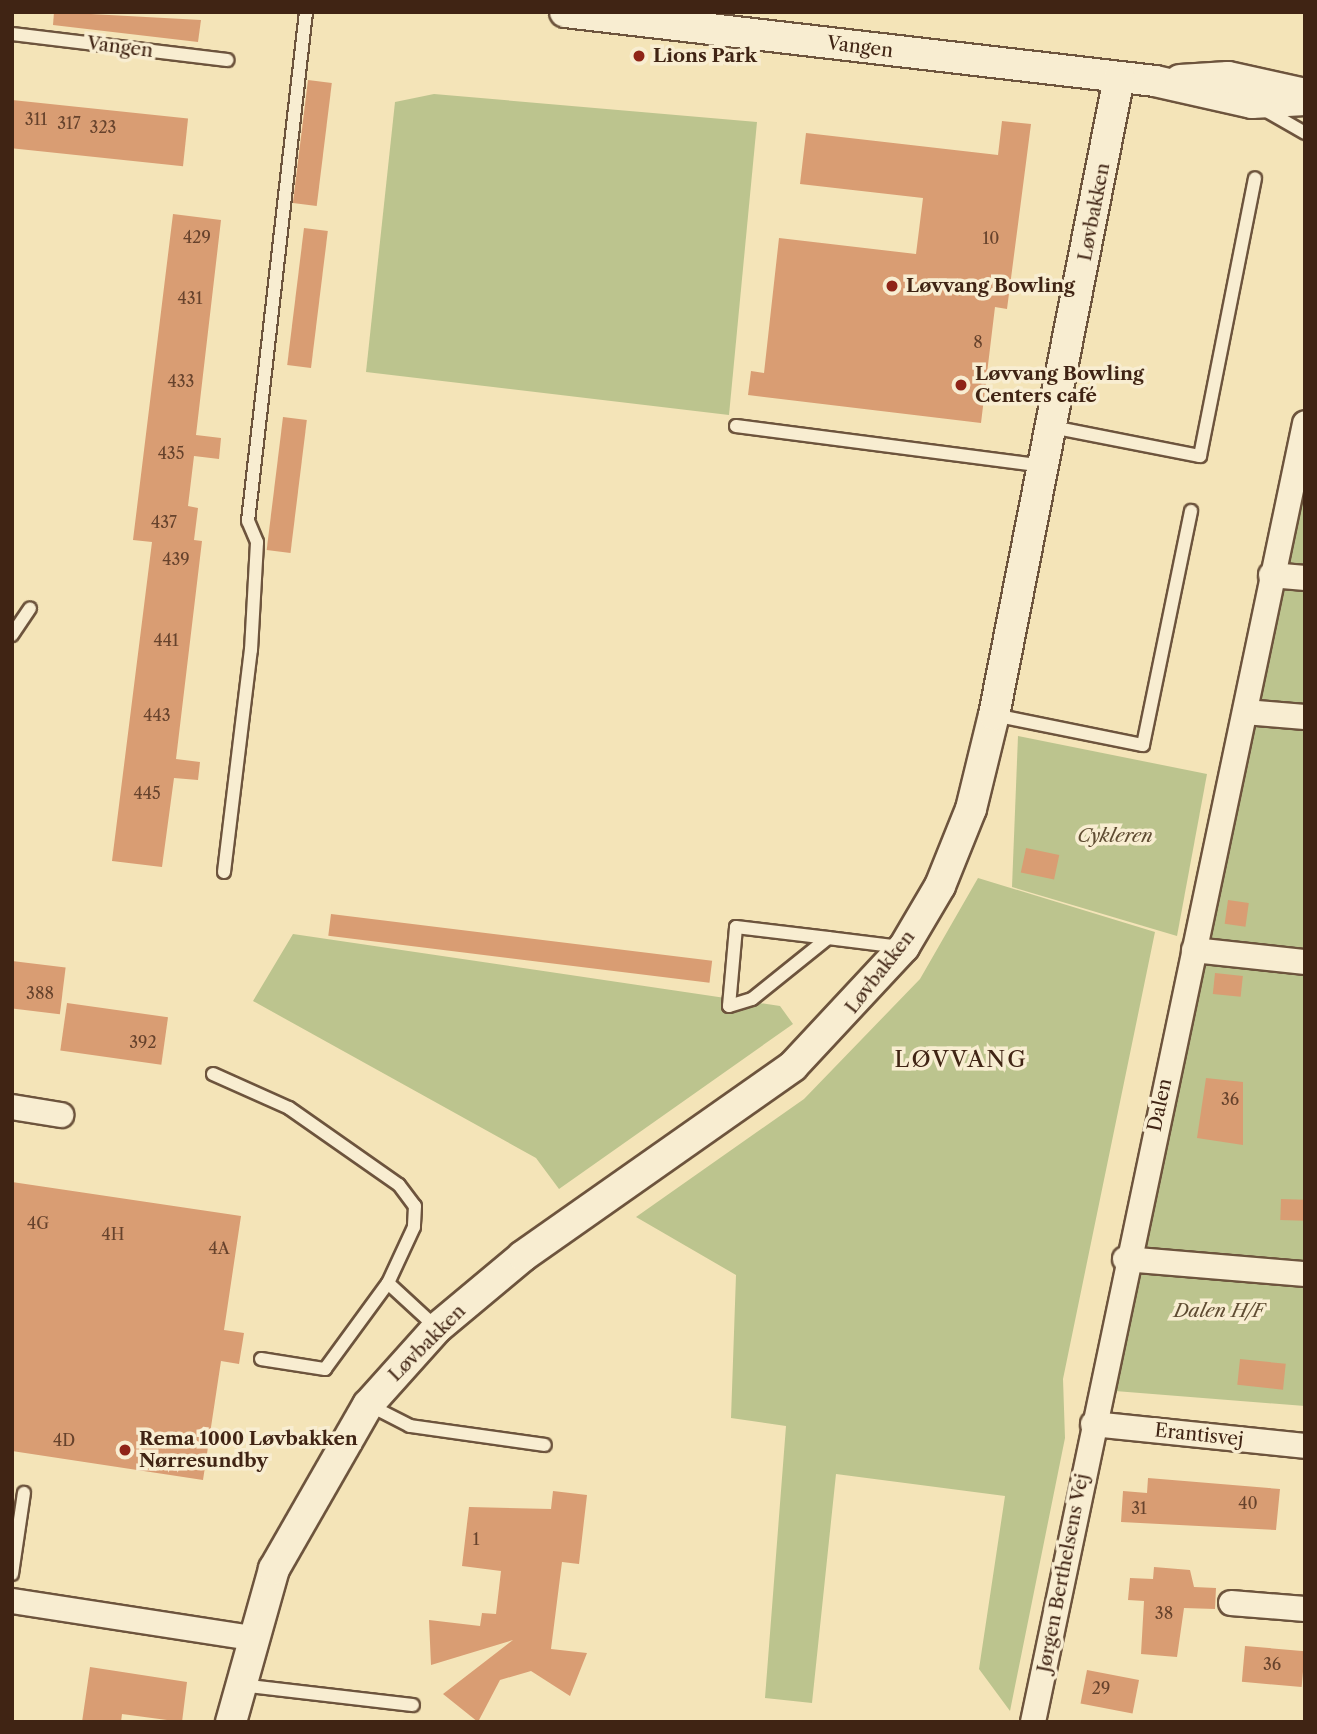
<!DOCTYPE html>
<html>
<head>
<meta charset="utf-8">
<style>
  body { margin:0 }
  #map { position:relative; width:1317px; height:1734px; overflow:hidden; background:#f4e4b8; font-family:"Libre Caslon Text",serif }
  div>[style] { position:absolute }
  .green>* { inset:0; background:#bcc48e }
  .building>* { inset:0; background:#d99d73; transform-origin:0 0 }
  .roads { filter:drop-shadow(2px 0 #6d543d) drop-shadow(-2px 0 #6d543d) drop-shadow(0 2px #6d543d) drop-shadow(0 -2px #6d543d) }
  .service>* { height:12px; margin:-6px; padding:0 6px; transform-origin:6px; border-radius:6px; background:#f8edd1 }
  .minor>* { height:24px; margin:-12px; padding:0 12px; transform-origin:12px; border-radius:12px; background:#f8edd1 }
  .tertiary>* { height:30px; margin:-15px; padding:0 15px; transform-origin:15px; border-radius:15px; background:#f8edd1 }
  .dots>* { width:19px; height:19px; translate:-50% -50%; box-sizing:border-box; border:4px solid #f8edd1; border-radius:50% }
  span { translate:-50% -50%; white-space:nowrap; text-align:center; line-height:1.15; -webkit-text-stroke:7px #f8edd1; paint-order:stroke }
  .number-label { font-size:16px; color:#66422c }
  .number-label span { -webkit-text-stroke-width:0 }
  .street-label { font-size:19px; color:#402414 }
  .poi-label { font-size:19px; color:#402414; font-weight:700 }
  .left { translate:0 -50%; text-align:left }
  .park-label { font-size:19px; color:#5f4c32; font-style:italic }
  .quarter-label { font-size:23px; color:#402414; letter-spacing:2px }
  .frame { position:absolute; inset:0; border:14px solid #402414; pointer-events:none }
</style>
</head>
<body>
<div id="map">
  <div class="green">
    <div style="clip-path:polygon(434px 94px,757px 122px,729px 415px,366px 372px,395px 102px)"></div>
    <div style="clip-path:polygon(1305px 491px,1305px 1406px,1115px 1391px)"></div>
    <div style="clip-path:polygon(1018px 736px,1207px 774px,1177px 936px,1012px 887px)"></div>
    <div style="clip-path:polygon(978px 878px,1155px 932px,1063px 1379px,1065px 1438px,1010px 1711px,979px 1669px,1005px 1496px,836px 1474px,812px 1703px,765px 1698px,786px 1426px,731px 1418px,736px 1275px,636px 1217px,804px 1099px,920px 979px)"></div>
    <div style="clip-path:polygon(293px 934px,780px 1006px,793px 1024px,559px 1189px,536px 1158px,253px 1001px)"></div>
  </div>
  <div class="building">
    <div style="clip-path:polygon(54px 12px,201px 20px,198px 42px,53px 25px)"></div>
    <div style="left:308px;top:80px;width:24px;height:124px;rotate:7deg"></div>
    <div style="left:12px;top:100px;width:177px;height:48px;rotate:6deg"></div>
    <div style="clip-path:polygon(1002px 121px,1031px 124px,1007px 309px,995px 307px,981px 423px,748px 395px,751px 371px,764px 373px,779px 238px,916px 254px,923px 198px,800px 184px,806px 133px,998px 155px)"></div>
    <div style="clip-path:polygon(173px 214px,221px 220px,196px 435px,221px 438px,219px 459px,194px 456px,188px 506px,198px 508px,194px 540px,202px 541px,176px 759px,200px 762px,198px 780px,174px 778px,162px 867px,112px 861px,152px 542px,133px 540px)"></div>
    <div style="left:304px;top:228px;width:24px;height:138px;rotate:7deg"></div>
    <div style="left:283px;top:417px;width:24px;height:134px;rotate:7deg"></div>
    <div style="left:1026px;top:848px;width:34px;height:25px;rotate:12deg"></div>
    <div style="left:1228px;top:900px;width:21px;height:24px;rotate:8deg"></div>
    <div style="left:331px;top:914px;width:384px;height:22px;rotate:7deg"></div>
    <div style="left:12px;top:961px;width:54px;height:47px;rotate:7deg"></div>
    <div style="left:1215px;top:973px;width:28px;height:21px;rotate:6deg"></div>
    <div style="left:67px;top:1003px;width:102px;height:48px;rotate:8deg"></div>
    <div style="clip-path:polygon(1206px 1078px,1243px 1082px,1243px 1145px,1197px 1138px)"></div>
    <div style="clip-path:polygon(12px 1182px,241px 1216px,224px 1330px,244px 1333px,239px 1364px,221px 1361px,203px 1480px,12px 1451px)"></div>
    <div style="left:1281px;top:1199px;width:24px;height:21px;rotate:2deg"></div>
    <div style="left:1240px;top:1359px;width:46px;height:26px;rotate:6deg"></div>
    <div style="clip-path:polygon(1148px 1478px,1280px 1489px,1276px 1530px,1121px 1522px,1123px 1491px,1147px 1493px)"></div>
    <div style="clip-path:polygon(553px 1491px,587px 1495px,579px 1564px,562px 1562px,551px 1649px,587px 1653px,570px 1696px,531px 1671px,500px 1680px,478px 1722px,443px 1694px,513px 1640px,431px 1665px,429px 1620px,480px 1626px,482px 1613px,496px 1614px,501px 1571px,462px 1566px,469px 1507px,551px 1509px)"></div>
    <div style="clip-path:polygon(1154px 1567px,1190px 1570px,1194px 1587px,1216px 1588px,1215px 1609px,1184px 1608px,1177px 1657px,1141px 1654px,1144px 1601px,1128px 1600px,1130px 1578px,1153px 1579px)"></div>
    <div style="left:1245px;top:1646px;width:60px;height:36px;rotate:5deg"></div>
    <div style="clip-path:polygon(90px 1667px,187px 1682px,182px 1722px,122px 1714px,121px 1722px,82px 1722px)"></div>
    <div style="left:1087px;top:1670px;width:53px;height:34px;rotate:11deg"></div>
  </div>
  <div class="roads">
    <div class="service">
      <div style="left:12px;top:34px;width:217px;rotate:6.9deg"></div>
      <div style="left:1265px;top:110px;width:46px;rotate:29.9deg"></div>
      <div style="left:736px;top:426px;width:311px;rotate:7.4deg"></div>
      <div style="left:1052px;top:427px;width:151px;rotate:11.1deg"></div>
      <div style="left:1200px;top:456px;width:283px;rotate:-78.8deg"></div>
      <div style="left:12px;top:635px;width:32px;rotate:-56deg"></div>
      <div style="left:994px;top:715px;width:152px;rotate:11.4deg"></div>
      <div style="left:1143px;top:745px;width:239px;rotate:-78.4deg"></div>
      <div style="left:224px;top:872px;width:224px;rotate:-83.1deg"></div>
      <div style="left:251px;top:650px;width:108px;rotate:-86.8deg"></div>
      <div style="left:257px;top:542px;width:23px;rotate:-113deg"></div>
      <div style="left:248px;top:521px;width:512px;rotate:-83.5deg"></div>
      <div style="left:828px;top:938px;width:97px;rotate:141.2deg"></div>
      <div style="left:752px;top:999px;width:24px;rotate:163deg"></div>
      <div style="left:729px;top:1006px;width:79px;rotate:-84.9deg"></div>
      <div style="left:736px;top:927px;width:93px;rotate:6.8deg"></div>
      <div style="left:828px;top:938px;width:73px;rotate:7.1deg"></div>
      <div style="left:213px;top:1074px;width:83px;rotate:24.1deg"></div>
      <div style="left:289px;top:1108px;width:134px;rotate:35deg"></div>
      <div style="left:399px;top:1185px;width:26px;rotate:53deg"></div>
      <div style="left:415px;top:1206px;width:21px;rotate:93deg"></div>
      <div style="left:414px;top:1227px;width:62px;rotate:114.9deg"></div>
      <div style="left:261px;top:1359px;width:65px;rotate:8.9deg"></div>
      <div style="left:325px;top:1369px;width:107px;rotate:-53.8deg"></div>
      <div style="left:388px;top:1283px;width:67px;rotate:42.6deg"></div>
      <div style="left:369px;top:1405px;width:46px;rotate:27.1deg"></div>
      <div style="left:410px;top:1426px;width:136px;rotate:8deg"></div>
      <div style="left:12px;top:1574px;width:82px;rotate:-81.6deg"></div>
      <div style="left:240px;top:1685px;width:174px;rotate:6.6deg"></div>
    </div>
    <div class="minor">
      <div style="left:1271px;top:575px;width:34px;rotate:5deg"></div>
      <div style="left:1245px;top:712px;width:60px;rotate:4.8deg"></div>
      <div style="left:1194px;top:950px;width:112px;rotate:6.2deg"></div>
      <div style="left:12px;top:1107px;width:50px;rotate:9.3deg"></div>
      <div style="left:1125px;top:1259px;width:181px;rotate:4.8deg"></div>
      <div style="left:1093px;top:1424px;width:213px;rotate:5.9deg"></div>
      <div style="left:12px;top:1601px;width:241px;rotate:8.8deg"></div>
      <div style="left:1231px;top:1603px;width:74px;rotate:4.6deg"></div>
      <div style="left:1033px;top:1722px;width:1327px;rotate:-78.17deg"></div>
    </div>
    <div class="tertiary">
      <div style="left:565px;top:12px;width:594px;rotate:6.67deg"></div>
      <div style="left:1155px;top:81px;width:99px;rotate:12.8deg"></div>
      <div style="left:1252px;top:103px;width:53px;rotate:-3.2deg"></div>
      <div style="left:1180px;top:80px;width:48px;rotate:-3.6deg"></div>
      <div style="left:1228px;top:77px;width:74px;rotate:12.5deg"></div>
      <div style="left:231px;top:1722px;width:159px;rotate:-74.3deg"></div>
      <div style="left:274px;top:1569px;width:189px;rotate:-60.2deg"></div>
      <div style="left:368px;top:1405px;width:103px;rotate:-48.1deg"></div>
      <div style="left:437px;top:1328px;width:112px;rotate:-39.9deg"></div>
      <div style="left:523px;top:1256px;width:330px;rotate:-35.1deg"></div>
      <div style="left:793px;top:1066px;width:163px;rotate:-47deg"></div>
      <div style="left:904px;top:947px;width:71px;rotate:-59.5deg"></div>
      <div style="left:940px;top:886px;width:83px;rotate:-68.1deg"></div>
      <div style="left:971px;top:809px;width:97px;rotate:-76.3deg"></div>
      <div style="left:994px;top:715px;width:650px;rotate:-78.91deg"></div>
    </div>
  </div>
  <div class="dots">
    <div style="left:639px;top:56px;background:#8f2418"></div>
    <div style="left:892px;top:286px;background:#8f2418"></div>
    <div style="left:961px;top:385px;background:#8f2418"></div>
    <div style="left:125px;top:1450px;background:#8f2418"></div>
  </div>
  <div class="number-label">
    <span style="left:36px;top:119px">311</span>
    <span style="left:69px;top:123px">317</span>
    <span style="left:103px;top:127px">323</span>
    <span style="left:197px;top:237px">429</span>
    <span style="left:991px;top:238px">10</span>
    <span style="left:190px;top:298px">431</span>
    <span style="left:978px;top:342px">8</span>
    <span style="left:181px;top:381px">433</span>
    <span style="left:171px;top:453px">435</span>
    <span style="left:164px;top:522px">437</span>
    <span style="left:176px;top:559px">439</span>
    <span style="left:166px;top:640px">441</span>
    <span style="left:157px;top:715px">443</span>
    <span style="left:147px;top:793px">445</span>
    <span style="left:40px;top:993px">388</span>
    <span style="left:143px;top:1042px">392</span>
    <span style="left:1230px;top:1099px">36</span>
    <span style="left:38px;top:1223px">4G</span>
    <span style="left:113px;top:1234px">4H</span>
    <span style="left:219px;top:1248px">4A</span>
    <span style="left:64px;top:1440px">4D</span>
    <span style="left:1248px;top:1503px">40</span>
    <span style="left:1139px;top:1508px">31</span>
    <span style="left:476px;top:1539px">1</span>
    <span style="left:1164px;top:1613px">38</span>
    <span style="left:1272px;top:1664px">36</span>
    <span style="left:1101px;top:1688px">29</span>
  </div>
  <div class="street-label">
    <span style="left:120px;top:47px;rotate:7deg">Vangen</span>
    <span style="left:860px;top:47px;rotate:7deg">Vangen</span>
    <span style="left:1094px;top:212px;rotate:-79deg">Løvbakken</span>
    <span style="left:880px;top:972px;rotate:-52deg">Løvbakken</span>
    <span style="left:1160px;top:1105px;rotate:-78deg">Dalen</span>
    <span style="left:427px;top:1343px;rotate:-45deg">Løvbakken</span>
    <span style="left:1199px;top:1435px;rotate:6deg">Erantisvej</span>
    <span style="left:1063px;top:1573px;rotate:-79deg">Jørgen Berthelsens Vej</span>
  </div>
  <div class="poi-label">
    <span class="left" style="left:653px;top:56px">Lions Park</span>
    <span class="left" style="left:906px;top:286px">Løvvang Bowling</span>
    <span class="left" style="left:975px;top:385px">Løvvang Bowling<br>Centers café</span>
    <span class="left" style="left:139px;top:1450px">Rema 1000 Løvbakken<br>Nørresundby</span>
  </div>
  <div class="park-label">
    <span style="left:1115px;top:836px">Cykleren</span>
    <span style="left:1219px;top:1311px">Dalen H/F</span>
  </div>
  <div class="quarter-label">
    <span style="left:961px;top:1059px">LØVVANG</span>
  </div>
  <div class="frame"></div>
</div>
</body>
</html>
